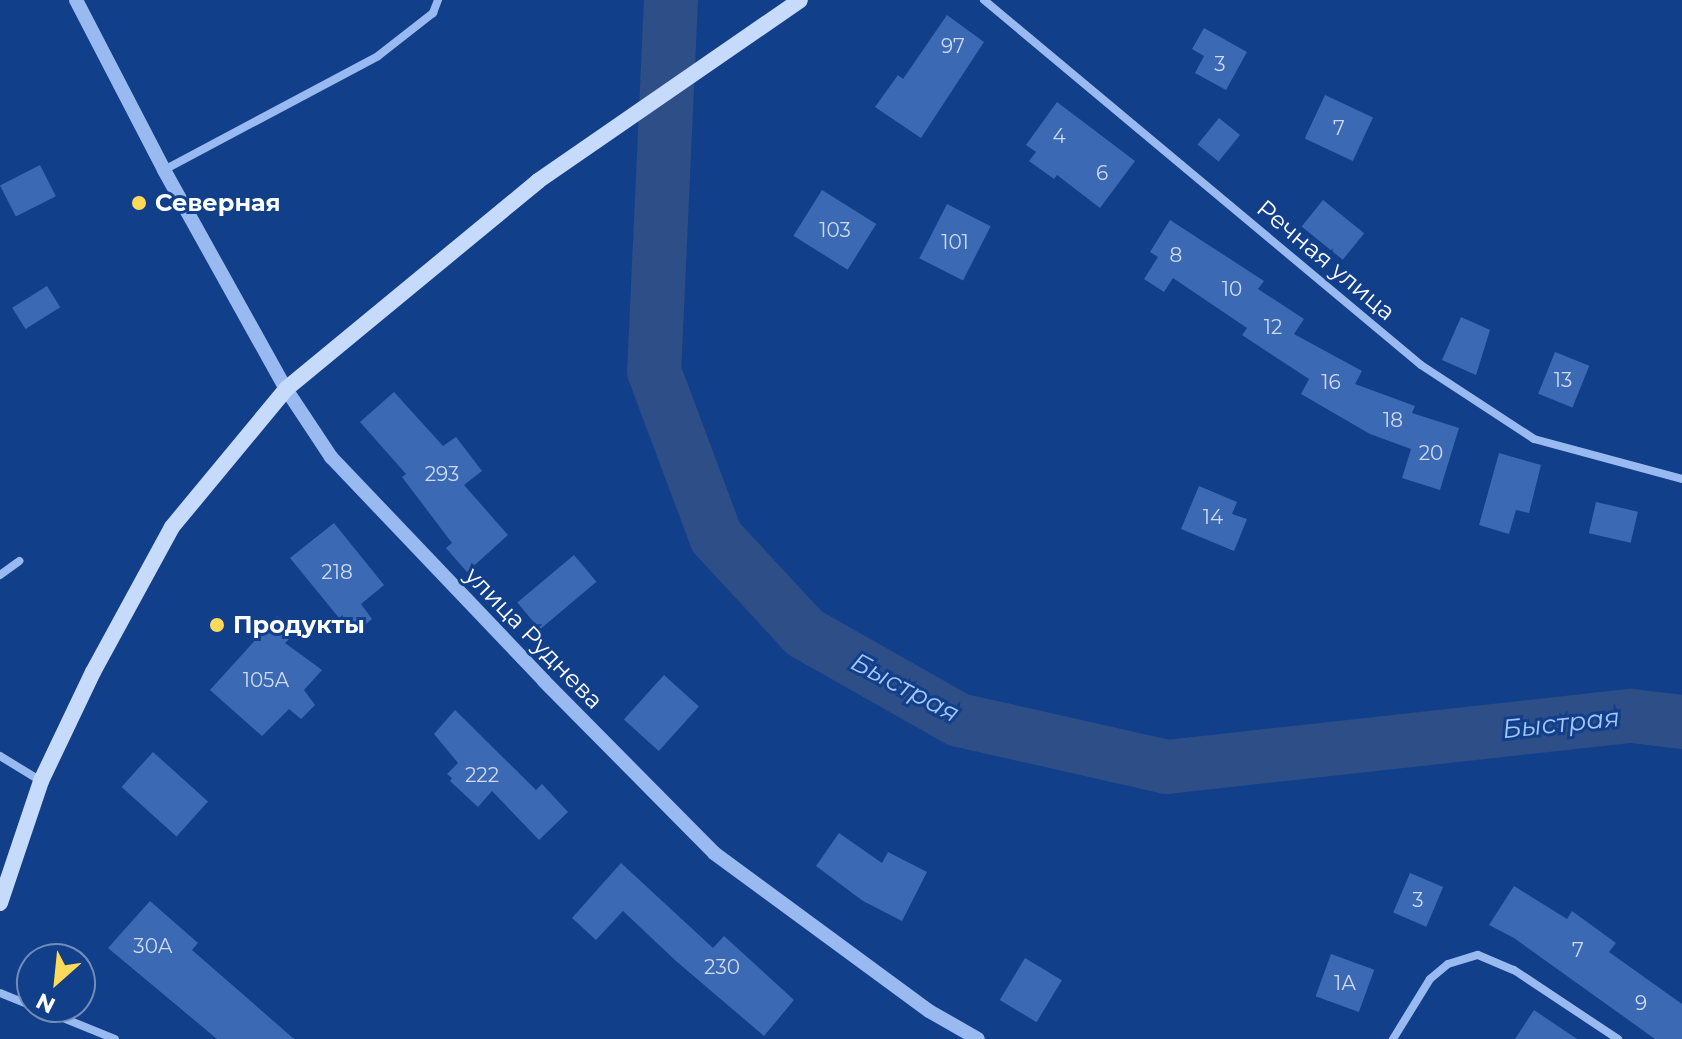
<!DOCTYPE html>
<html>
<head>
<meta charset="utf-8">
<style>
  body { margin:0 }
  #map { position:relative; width:1682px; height:1039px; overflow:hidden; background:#123f8a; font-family:Montserrat,sans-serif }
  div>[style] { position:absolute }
  .river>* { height:54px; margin:-27px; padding:0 27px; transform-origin:27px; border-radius:27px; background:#2d4e86 }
  .building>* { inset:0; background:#3b69b3; transform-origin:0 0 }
  .minor>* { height:8px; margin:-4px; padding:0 4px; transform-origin:4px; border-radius:4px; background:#98baf1 }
  .tertiary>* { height:14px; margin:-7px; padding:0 7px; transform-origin:7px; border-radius:7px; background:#98baf1 }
  .secondary>* { height:16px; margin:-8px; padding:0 8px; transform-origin:8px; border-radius:8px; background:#c6dafb }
  .dots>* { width:22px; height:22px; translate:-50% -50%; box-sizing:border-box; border:4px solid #123f8a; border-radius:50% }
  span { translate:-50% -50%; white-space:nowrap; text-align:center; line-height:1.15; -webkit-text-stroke:6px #123f8a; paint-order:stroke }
  .number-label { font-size:20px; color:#cedaec }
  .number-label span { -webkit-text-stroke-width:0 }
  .poi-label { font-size:24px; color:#fff; font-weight:700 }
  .left { translate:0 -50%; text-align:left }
  .street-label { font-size:24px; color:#fff }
  .water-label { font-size:26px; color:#a4c5f8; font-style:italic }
  .north { position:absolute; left:16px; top:943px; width:80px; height:80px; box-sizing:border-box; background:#123f8a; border:2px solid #718cb9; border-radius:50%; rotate:207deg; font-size:22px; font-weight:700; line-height:32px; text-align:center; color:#fff }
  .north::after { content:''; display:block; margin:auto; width:28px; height:36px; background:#ffd958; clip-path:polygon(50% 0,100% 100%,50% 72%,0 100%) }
</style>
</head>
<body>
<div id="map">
  <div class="river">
    <div style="left:671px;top:0;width:371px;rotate:92.6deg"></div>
    <div style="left:654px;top:371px;width:177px;rotate:69.5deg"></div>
    <div style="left:716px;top:537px;width:131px;rotate:47.2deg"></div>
    <div style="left:805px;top:633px;width:177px;rotate:29.5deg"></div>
    <div style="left:959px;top:720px;width:213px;rotate:12.7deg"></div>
    <div style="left:1167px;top:767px;width:468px;rotate:-6.3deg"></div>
    <div style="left:1632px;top:716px;width:50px;rotate:6.8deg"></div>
  </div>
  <div class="building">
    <div style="clip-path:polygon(947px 15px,984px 42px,921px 138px,875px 107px,898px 75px,903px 79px)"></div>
    <div style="clip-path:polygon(1204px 28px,1247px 52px,1226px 90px,1195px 73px,1204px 56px,1192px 49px)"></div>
    <div style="left:1325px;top:95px;width:53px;height:48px;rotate:25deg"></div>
    <div style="clip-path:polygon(1057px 102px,1135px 161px,1100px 208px,1057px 175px,1054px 179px,1029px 161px,1036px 152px,1026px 145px)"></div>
    <div style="left:1219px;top:118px;width:27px;height:34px;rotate:39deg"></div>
    <div style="left:40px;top:165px;width:35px;height:45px;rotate:63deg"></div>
    <div style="left:822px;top:190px;width:64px;height:54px;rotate:32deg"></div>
    <div style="left:1323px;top:200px;width:53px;height:34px;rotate:39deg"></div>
    <div style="left:947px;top:204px;width:49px;height:61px;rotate:27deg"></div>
    <div style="clip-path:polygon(1170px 220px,1264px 281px,1258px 289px,1304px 319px,1294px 334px,1362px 371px,1355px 384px,1415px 406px,1412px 413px,1459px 428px,1440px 490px,1402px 478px,1411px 449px,1370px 434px,1301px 394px,1309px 379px,1242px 335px,1247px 328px,1173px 278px,1164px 292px,1144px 279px,1158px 257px,1150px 252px)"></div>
    <div style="left:47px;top:286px;width:25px;height:41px;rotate:58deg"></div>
    <div style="clip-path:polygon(1461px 317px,1490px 330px,1476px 375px,1442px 360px)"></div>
    <div style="left:1555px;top:352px;width:37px;height:45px;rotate:22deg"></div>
    <div style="clip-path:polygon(394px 392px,443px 446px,456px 437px,482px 471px,464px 485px,508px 535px,467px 572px,446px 548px,452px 543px,402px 477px,406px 474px,360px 422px)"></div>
    <div style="clip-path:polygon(1499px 453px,1541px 465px,1529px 513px,1516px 510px,1509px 534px,1479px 525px)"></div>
    <div style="clip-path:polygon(1199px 486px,1237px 502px,1232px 514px,1247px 519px,1234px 551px,1181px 529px)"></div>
    <div style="left:1596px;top:502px;width:43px;height:32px;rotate:13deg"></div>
    <div style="clip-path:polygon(334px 523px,384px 585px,361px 604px,372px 619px,353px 635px,290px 558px)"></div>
    <div style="left:574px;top:555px;width:35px;height:74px;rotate:50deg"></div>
    <div style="clip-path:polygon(277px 616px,295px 633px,285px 643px,322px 670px,304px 690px,315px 705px,301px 719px,289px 709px,262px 736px,210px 690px)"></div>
    <div style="left:664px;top:675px;width:47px;height:60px;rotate:42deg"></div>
    <div style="clip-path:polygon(455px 710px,536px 790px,542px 784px,568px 812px,539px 840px,492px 791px,478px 807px,450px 781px,452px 778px,447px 774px,458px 763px,434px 734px)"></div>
    <div style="left:153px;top:752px;width:74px;height:47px;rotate:42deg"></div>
    <div style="clip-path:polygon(839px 833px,882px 863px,888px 852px,927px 872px,902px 921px,863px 901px,816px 866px)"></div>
    <div style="clip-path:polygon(621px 863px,713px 948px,724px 936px,794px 1000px,764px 1036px,676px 961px,623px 911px,596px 940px,572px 918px)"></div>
    <div style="left:1410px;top:873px;width:36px;height:43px;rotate:23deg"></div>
    <div style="clip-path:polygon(1514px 886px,1567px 919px,1572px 911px,1616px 943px,1609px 952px,1682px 1004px,1682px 1039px,1655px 1039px,1514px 938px,1489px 925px)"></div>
    <div style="clip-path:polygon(150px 901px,198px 943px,192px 950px,294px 1039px,217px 1039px,108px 948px)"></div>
    <div style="left:1331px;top:954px;width:46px;height:45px;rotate:20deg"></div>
    <div style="left:1025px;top:958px;width:43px;height:49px;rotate:31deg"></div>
    <div style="clip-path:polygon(1534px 1010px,1577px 1039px,1515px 1039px)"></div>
  </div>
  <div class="minor">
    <div style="left:984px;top:0;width:569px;rotate:39.87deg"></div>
    <div style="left:1421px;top:365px;width:135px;rotate:33.2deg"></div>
    <div style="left:1534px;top:439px;width:153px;rotate:15.1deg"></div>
    <div style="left:164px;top:170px;width:242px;rotate:-28deg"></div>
    <div style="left:378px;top:56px;width:70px;rotate:-38deg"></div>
    <div style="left:433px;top:13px;width:14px;rotate:-69deg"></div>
    <div style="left:0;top:575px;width:24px;rotate:-36deg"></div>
    <div style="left:0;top:756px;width:48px;rotate:31.4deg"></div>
    <div style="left:0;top:993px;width:35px;rotate:22deg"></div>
    <div style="left:36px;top:1007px;width:85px;rotate:22.1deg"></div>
    <div style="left:1393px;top:1039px;width:70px;rotate:-58.3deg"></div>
    <div style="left:1430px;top:979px;width:23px;rotate:-40deg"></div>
    <div style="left:1448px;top:964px;width:31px;rotate:-17deg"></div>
    <div style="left:1478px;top:955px;width:39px;rotate:23deg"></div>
    <div style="left:1514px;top:970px;width:125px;rotate:33.6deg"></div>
  </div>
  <div class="tertiary">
    <div style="left:76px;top:0;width:191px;rotate:62.6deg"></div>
    <div style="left:164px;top:170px;width:251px;rotate:60.9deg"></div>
    <div style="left:286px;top:389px;width:82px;rotate:56.5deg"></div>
    <div style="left:331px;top:457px;width:309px;rotate:46.4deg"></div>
    <div style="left:544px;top:681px;width:242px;rotate:45.3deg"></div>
    <div style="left:714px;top:853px;width:267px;rotate:36.3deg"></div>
    <div style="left:929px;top:1011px;width:56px;rotate:29.7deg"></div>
  </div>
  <div class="secondary">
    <div style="left:0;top:903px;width:129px;rotate:-71.4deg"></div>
    <div style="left:41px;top:781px;width:121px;rotate:-64.5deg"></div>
    <div style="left:93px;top:672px;width:165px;rotate:-61.4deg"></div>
    <div style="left:172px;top:527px;width:179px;rotate:-50.4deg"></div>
    <div style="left:286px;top:389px;width:327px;rotate:-39.5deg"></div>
    <div style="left:538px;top:181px;width:318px;rotate:-34.6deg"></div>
  </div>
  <div class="dots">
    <div style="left:139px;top:203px;background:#ffd958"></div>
    <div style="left:217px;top:625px;background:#ffd958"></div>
  </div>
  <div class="number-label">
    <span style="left:953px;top:46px">97</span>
    <span style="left:1220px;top:64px">3</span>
    <span style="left:1339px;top:128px">7</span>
    <span style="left:1059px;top:136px">4</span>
    <span style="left:1102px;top:173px">6</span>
    <span style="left:835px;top:230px">103</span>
    <span style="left:955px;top:242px">101</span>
    <span style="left:1176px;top:255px">8</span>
    <span style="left:1232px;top:289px">10</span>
    <span style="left:1273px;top:327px">12</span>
    <span style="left:1563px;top:380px">13</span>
    <span style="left:1331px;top:382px">16</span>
    <span style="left:1393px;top:420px">18</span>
    <span style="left:1431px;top:453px">20</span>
    <span style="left:442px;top:474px">293</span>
    <span style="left:1213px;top:517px">14</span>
    <span style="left:337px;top:572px">218</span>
    <span style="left:266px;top:680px">105А</span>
    <span style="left:482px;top:775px">222</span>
    <span style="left:1418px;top:900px">3</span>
    <span style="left:153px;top:946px">30А</span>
    <span style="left:1578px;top:950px">7</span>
    <span style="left:722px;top:967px">230</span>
    <span style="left:1345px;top:983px">1А</span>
    <span style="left:1641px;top:1003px">9</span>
  </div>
  <div class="poi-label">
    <span class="left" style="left:155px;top:203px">Северная</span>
    <span class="left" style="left:233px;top:625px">Продукты</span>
  </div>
  <div class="street-label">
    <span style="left:1326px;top:260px;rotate:40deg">Речная улица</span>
    <span style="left:534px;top:638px;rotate:46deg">улица Руднева</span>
  </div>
  <div class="water-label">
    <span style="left:905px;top:688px;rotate:28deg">Быстрая</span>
    <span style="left:1561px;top:724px;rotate:-6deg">Быстрая</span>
  </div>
  <div class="north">N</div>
</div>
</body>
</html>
